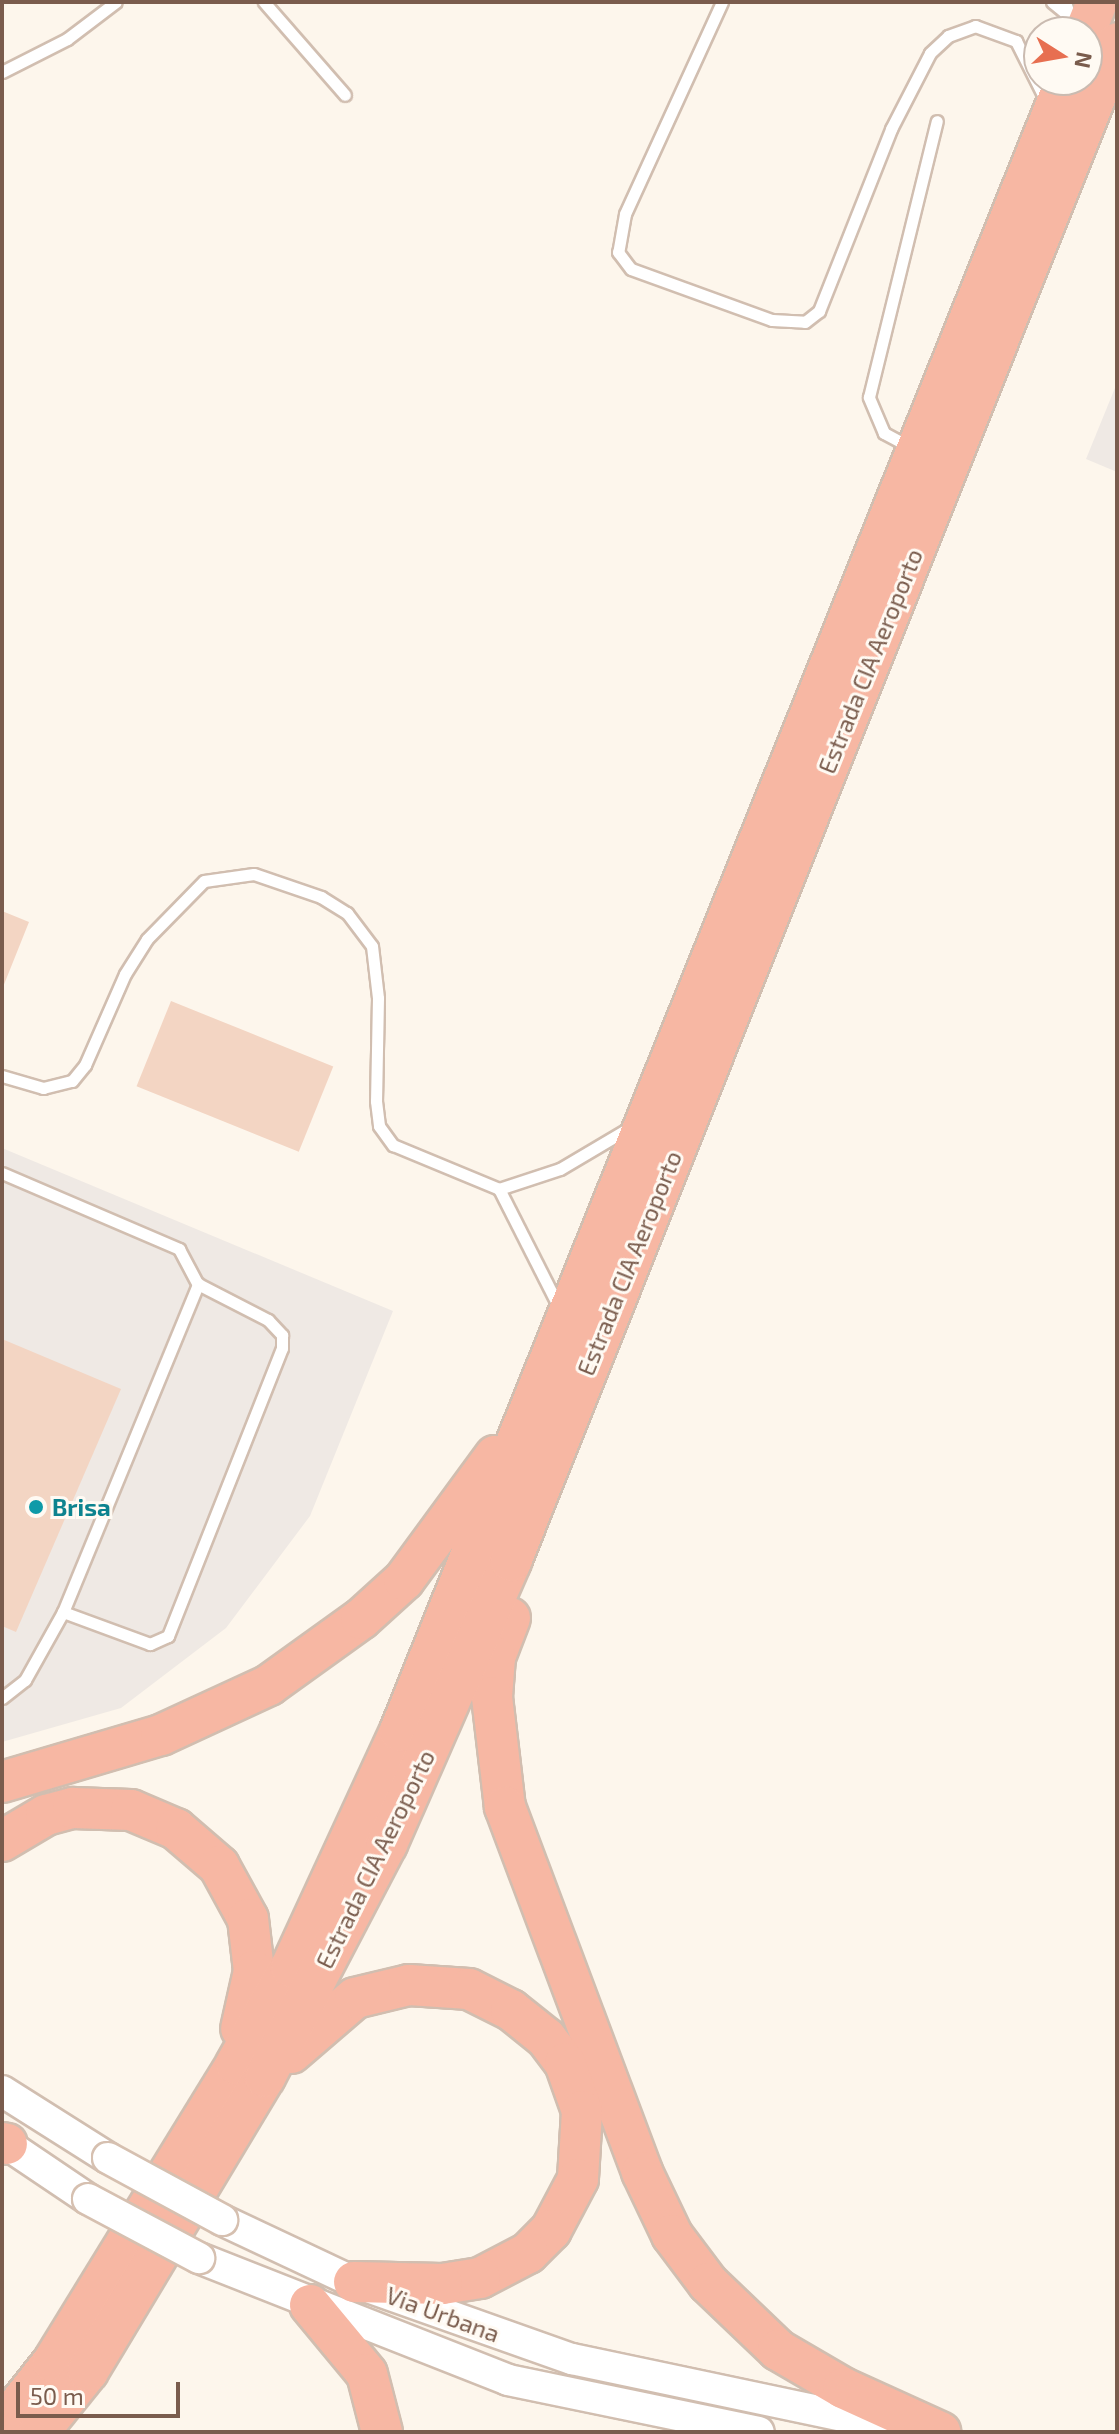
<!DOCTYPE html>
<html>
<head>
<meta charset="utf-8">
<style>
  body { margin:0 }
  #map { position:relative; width:1119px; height:2434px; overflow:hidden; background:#fdf6ec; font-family:"Exo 2",sans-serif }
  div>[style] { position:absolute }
  .industrial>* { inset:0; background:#efe9e4 }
  .building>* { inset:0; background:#f3d5c3; transform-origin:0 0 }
  .roads { filter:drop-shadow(2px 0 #d1beb0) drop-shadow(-2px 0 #d1beb0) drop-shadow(0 2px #d1beb0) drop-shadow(0 -2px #d1beb0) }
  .lane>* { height:11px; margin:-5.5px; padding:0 5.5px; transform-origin:5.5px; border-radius:5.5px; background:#fff }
  .secondary>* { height:30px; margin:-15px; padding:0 15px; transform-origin:15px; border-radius:15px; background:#fff }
  .highway>* { height:40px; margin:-20px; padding:0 20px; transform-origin:20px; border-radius:20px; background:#f7b7a3 }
  .bridges { filter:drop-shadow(2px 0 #d6c0b0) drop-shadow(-2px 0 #d6c0b0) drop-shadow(0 2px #d6c0b0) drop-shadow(0 -2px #d6c0b0) }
  .secondary-bridge>* { height:30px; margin:-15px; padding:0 15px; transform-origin:15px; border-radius:15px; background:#fff }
  .dots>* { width:22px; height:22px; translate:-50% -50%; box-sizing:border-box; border:4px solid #fffaf3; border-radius:50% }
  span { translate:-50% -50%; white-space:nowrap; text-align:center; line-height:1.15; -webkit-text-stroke:6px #fffaf3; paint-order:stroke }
  .street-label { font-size:24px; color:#7a5c4d }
  .culture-label { font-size:24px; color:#0d838f; font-weight:700 }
  .left { translate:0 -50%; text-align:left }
  .frame { position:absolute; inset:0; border:4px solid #7a5c4d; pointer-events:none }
  .north { position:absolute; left:1023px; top:16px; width:80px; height:80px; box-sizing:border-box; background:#fffaf3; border:2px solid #cabbb1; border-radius:50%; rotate:101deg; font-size:22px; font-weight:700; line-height:32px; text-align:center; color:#7a5c4d }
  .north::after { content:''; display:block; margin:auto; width:28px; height:36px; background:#e76f51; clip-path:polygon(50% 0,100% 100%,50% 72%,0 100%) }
  .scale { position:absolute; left:16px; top:2382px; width:164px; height:36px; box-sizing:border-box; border:4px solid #7a5c4d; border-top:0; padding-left:10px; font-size:24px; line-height:28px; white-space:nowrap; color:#7a5c4d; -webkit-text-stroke:6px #fffaf3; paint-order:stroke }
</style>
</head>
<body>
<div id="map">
  <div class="industrial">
    <div style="clip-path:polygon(1117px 383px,1117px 472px,1086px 459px)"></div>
    <div style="clip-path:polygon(2px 1148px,393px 1311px,310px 1516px,226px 1628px,121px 1708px,2px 1742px)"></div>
  </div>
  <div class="building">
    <div style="clip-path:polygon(2px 911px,29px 922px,3px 987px,2px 987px)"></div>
    <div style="left:171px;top:1001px;width:175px;height:92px;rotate:22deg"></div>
    <div style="clip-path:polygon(2px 1339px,121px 1389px,16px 1632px,2px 1626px)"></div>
  </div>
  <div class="roads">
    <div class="lane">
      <div style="left:264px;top:2px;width:123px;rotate:48.9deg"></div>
      <div style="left:722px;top:2px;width:233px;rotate:114.6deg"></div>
      <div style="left:625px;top:214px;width:39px;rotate:100deg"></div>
      <div style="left:618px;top:252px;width:21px;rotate:53deg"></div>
      <div style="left:631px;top:269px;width:150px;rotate:19.9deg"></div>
      <div style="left:772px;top:320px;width:33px;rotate:3deg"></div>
      <div style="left:805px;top:322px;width:18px;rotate:-38deg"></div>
      <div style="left:819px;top:311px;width:196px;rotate:-68.4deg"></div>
      <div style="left:891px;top:129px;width:85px;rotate:-62.8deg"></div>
      <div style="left:930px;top:53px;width:25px;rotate:-43deg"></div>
      <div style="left:948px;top:36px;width:29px;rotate:-20deg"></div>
      <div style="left:975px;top:26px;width:44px;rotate:20.1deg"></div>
      <div style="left:1016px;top:41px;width:67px;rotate:63.4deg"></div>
      <div style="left:1052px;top:2px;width:21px;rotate:39deg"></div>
      <div style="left:1065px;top:2px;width:28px;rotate:71deg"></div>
      <div style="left:2px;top:72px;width:73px;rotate:-26.9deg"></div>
      <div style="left:67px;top:39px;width:61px;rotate:-37.1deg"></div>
      <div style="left:912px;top:448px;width:32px;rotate:-152deg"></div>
      <div style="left:884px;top:433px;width:39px;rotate:-113deg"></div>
      <div style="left:869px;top:397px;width:284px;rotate:-76.2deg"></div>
      <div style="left:2px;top:1076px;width:43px;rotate:16.3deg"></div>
      <div style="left:43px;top:1088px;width:30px;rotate:-14deg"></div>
      <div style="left:72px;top:1081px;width:21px;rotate:-51deg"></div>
      <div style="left:85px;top:1065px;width:99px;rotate:-66.3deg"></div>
      <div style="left:125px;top:974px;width:41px;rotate:-57.8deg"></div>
      <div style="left:147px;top:939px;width:81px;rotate:-45.5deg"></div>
      <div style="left:204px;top:881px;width:50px;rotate:-8deg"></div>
      <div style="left:254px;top:874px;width:71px;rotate:18.9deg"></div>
      <div style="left:321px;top:897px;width:31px;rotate:32deg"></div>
      <div style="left:347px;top:913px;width:41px;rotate:52.9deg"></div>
      <div style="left:372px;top:946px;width:52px;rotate:83.4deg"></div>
      <div style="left:378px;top:998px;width:103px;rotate:91.1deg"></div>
      <div style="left:376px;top:1101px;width:25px;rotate:83deg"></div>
      <div style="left:379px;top:1126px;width:24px;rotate:54deg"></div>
      <div style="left:393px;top:1145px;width:115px;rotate:22.5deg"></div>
      <div style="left:499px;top:1189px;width:64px;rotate:-18.2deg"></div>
      <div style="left:560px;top:1169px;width:80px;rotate:-30.7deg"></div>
      <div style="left:2px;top:1173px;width:193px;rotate:23.2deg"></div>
      <div style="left:179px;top:1249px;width:40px;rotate:62deg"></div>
      <div style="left:198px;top:1284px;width:79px;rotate:27.2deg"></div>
      <div style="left:268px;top:1320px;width:21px;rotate:47deg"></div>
      <div style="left:282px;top:1335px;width:13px;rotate:90deg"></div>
      <div style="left:282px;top:1348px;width:310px;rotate:111.6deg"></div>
      <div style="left:168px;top:1636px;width:20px;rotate:156deg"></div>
      <div style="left:150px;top:1644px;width:93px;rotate:-159.8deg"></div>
      <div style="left:63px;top:1612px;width:78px;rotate:119.2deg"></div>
      <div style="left:25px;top:1680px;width:29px;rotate:142deg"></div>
      <div style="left:499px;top:1189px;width:135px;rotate:63.1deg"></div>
      <div style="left:63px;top:1612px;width:355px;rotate:-67.6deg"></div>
    </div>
    <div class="secondary">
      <div style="left:2px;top:2091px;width:125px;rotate:32.3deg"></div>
      <div style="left:2px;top:2141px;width:104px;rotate:34deg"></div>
      <div style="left:222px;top:2220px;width:146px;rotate:25.2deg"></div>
      <div style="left:354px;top:2282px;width:231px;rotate:19.5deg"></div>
      <div style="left:572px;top:2359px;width:340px;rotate:11.9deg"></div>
      <div style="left:199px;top:2258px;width:332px;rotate:21.5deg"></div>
      <div style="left:508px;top:2380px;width:256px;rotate:11.7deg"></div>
    </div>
    <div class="highway">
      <div style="left:1085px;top:32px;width:32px;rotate:-68deg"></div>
      <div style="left:510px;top:1618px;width:42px;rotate:111deg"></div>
      <div style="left:495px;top:1657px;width:40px;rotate:94.3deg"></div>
      <div style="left:492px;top:1697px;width:111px;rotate:83.3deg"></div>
      <div style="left:505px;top:1807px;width:390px;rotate:69.4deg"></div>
      <div style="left:642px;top:2172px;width:70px;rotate:64.5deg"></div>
      <div style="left:672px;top:2235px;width:60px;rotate:53.1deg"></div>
      <div style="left:708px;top:2283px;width:97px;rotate:43.7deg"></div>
      <div style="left:778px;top:2350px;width:75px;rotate:30.3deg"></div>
      <div style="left:843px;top:2388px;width:107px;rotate:24.4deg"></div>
      <div style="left:2px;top:1782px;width:166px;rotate:-16.5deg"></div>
      <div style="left:161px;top:1735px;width:119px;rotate:-24.8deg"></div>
      <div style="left:269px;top:1685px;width:113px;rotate:-35.7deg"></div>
      <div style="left:361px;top:1619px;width:58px;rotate:-42.2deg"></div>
      <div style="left:404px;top:1580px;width:154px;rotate:-53.7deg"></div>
      <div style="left:2px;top:1841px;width:51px;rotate:-30.6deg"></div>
      <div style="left:46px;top:1815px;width:28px;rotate:-15deg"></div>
      <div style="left:73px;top:1808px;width:58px;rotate:2deg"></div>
      <div style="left:131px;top:1810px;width:49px;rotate:22.9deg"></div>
      <div style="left:176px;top:1829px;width:57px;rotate:40.7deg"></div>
      <div style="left:219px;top:1866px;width:60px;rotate:61.3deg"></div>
      <div style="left:248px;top:1919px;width:52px;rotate:83.4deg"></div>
      <div style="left:254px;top:1971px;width:59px;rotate:102.6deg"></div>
      <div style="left:291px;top:2053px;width:84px;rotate:-40.7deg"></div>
      <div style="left:355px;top:1998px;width:56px;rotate:-13.5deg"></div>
      <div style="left:409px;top:1985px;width:60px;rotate:3.8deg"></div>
      <div style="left:469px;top:1989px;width:47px;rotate:26.6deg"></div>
      <div style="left:511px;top:2010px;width:45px;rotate:38.7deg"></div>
      <div style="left:546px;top:2038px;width:31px;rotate:53deg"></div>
      <div style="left:565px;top:2063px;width:51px;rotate:70.5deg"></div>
      <div style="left:582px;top:2111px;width:68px;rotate:93.4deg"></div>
      <div style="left:578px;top:2179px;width:58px;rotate:117.9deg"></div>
      <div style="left:551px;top:2230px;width:33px;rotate:135deg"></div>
      <div style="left:528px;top:2253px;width:54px;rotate:152.5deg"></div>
      <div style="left:480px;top:2278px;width:38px;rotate:171deg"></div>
      <div style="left:442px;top:2284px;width:88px;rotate:-178.7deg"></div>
      <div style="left:2px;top:2143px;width:5px;rotate:11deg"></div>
      <div style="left:310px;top:2305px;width:89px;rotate:50.4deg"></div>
      <div style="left:367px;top:2374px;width:60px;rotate:75.5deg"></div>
      <div style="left:2px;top:2426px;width:82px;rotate:-51.4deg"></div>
      <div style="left:53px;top:2362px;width:350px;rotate:-58.4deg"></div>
      <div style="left:236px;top:2064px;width:112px;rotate:-60.4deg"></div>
      <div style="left:291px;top:1967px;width:260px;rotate:-65.2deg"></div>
      <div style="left:400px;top:1731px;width:1780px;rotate:-68.03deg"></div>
      <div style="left:39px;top:2432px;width:78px;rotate:-51.2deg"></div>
      <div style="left:88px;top:2371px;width:343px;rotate:-59deg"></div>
      <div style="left:265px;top:2077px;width:263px;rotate:-62.4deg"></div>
      <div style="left:387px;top:1844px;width:309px;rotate:-66.3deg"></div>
      <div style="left:511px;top:1561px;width:1634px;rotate:-68.24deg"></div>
    </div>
  </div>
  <div class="bridges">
    <div class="secondary-bridge">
      <div style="left:108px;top:2158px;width:130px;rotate:28.5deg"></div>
      <div style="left:88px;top:2199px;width:126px;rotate:28deg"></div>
    </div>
  </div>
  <div class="dots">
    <div style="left:36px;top:1507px;background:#0f9aa8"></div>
  </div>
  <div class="street-label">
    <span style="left:870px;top:661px;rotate:-68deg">Estrada CIA Aeroporto</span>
    <span style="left:629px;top:1263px;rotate:-68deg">Estrada CIA Aeroporto</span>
    <span style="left:375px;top:1859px;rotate:-64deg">Estrada CIA Aeroporto</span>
    <span style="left:443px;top:2314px;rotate:20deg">Via Urbana</span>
  </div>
  <div class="culture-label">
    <span class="left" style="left:52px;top:1507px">Brisa</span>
  </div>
  <div class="frame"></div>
  <div class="north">N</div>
  <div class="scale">50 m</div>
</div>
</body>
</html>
